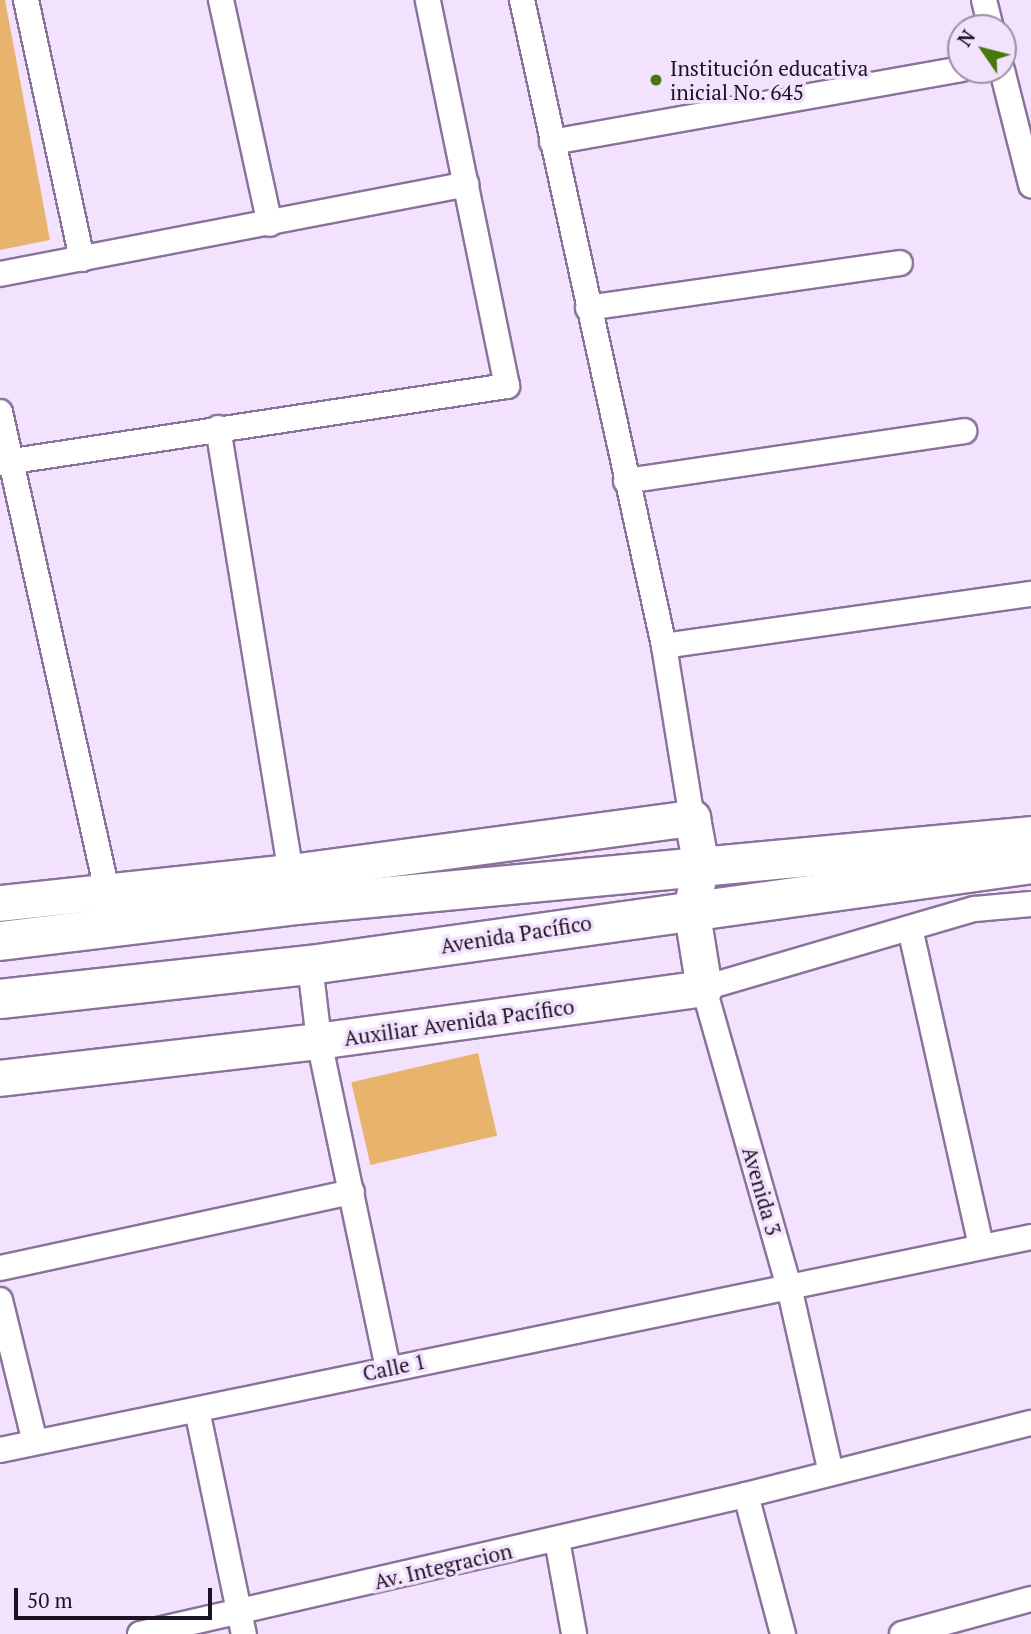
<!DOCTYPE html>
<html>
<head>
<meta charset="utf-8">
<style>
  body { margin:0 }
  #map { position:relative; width:1031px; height:1634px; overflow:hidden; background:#f3e2fd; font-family:"PT Serif",serif }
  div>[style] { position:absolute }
  .green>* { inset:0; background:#e8b36c; transform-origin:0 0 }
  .roads { filter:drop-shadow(2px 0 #8b729a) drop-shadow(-2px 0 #8b729a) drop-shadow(0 2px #8b729a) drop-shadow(0 -2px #8b729a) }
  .street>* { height:24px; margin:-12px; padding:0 12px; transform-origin:12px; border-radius:12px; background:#fff }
  .secondary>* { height:35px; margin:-17.5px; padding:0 17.5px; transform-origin:17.5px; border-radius:17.5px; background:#fff }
  .primary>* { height:38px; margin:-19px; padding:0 19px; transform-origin:19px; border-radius:19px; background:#fff }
  .dots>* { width:19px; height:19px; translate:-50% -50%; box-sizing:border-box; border:4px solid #f3e2fd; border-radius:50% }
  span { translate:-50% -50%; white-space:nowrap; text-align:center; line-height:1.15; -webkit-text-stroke:7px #f3e2fd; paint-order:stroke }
  .poi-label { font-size:21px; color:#1c1222 }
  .left { translate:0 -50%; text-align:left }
  .street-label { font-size:21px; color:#1c1222 }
  .north { position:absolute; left:947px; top:14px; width:70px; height:70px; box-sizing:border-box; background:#f3e2fd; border:2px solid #9d8fa5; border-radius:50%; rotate:305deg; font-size:19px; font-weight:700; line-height:28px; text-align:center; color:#1c1222 }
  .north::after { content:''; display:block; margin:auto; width:24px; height:32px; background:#457a0b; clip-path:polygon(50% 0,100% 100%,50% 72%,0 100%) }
  .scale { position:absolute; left:14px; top:1588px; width:198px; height:32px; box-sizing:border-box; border:4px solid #1c1222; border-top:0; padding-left:9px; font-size:21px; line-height:24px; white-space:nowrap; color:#1c1222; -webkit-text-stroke:5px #f3e2fd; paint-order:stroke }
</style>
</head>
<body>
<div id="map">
  <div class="green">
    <div style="clip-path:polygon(0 0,5px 0,50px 240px,0 250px)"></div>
    <div style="left:478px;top:1053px;width:85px;height:130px;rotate:77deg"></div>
  </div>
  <div class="roads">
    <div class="street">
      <div style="left:26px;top:0;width:265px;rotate:77.8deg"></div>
      <div style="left:221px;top:0;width:229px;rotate:77.7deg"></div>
      <div style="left:522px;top:0;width:661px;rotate:77.6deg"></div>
      <div style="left:664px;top:646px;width:174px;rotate:80.8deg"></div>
      <div style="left:984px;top:0;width:29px;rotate:76deg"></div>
      <div style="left:1002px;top:70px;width:119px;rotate:75.8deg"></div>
      <div style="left:552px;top:142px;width:415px;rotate:-10.1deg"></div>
      <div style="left:0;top:274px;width:475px;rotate:-10.9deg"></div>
      <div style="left:588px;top:308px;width:315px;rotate:-8.2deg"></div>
      <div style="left:0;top:412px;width:491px;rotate:77.4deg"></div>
      <div style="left:218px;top:428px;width:465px;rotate:80.7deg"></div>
      <div style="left:0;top:463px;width:513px;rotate:-8.64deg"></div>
      <div style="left:507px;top:386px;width:394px;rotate:-101.6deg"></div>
      <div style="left:626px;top:481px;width:342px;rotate:-8.4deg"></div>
      <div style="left:664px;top:646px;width:371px;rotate:-8.1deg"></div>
      <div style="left:910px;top:928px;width:326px;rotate:77.4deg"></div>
      <div style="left:310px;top:965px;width:77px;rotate:83.2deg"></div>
      <div style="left:319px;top:1041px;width:334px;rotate:78.1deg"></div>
      <div style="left:0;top:1268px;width:360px;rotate:-12.2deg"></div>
      <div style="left:0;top:1300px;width:146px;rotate:76.2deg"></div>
      <div style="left:197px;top:1410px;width:229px;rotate:78.2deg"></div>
      <div style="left:0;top:1450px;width:1053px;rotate:-11.67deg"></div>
      <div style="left:831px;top:1473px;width:191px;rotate:-102.7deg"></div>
      <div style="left:789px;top:1287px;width:311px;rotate:-105.9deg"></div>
      <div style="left:704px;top:988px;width:282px;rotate:-16.3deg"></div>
      <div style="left:975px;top:909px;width:56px;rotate:-5.1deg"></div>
      <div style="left:746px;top:1495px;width:144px;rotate:75.1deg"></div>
      <div style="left:557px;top:1540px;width:96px;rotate:79.7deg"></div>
      <div style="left:140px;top:1634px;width:622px;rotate:-12.92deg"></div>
      <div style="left:746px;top:1495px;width:294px;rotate:-14.2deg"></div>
      <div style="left:902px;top:1634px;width:134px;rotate:-15.2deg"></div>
    </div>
    <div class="secondary">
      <div style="left:0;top:903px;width:293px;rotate:-6.1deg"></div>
      <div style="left:291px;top:872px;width:405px;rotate:-7.7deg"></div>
      <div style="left:692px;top:818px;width:49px;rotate:79.4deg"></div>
      <div style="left:701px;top:866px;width:43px;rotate:103.4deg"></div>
      <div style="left:691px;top:908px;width:81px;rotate:80.8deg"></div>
      <div style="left:704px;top:988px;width:389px;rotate:172.2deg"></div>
      <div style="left:319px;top:1041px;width:321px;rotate:173.4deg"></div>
    </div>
    <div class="primary">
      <div style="left:0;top:941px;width:298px;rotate:-6.9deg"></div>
      <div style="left:296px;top:905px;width:738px;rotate:-5.36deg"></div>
      <div style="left:0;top:999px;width:312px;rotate:-6.3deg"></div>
      <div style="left:310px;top:965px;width:728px;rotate:-7.97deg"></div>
    </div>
  </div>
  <div class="dots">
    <div style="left:656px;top:80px;background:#457a0b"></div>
  </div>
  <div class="poi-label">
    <span class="left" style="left:670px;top:80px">Institución educativa<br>inicial No. 645</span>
  </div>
  <div class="street-label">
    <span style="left:516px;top:934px;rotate:-9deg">Avenida Pacífico</span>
    <span style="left:459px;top:1022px;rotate:-8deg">Auxiliar Avenida Pacífico</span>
    <span style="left:762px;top:1191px;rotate:74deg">Avenida 3</span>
    <span style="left:394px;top:1367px;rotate:-12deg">Calle 1</span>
    <span style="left:443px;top:1566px;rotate:-13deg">Av. Integracion</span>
  </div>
  <div class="north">N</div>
  <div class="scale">50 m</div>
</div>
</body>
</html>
